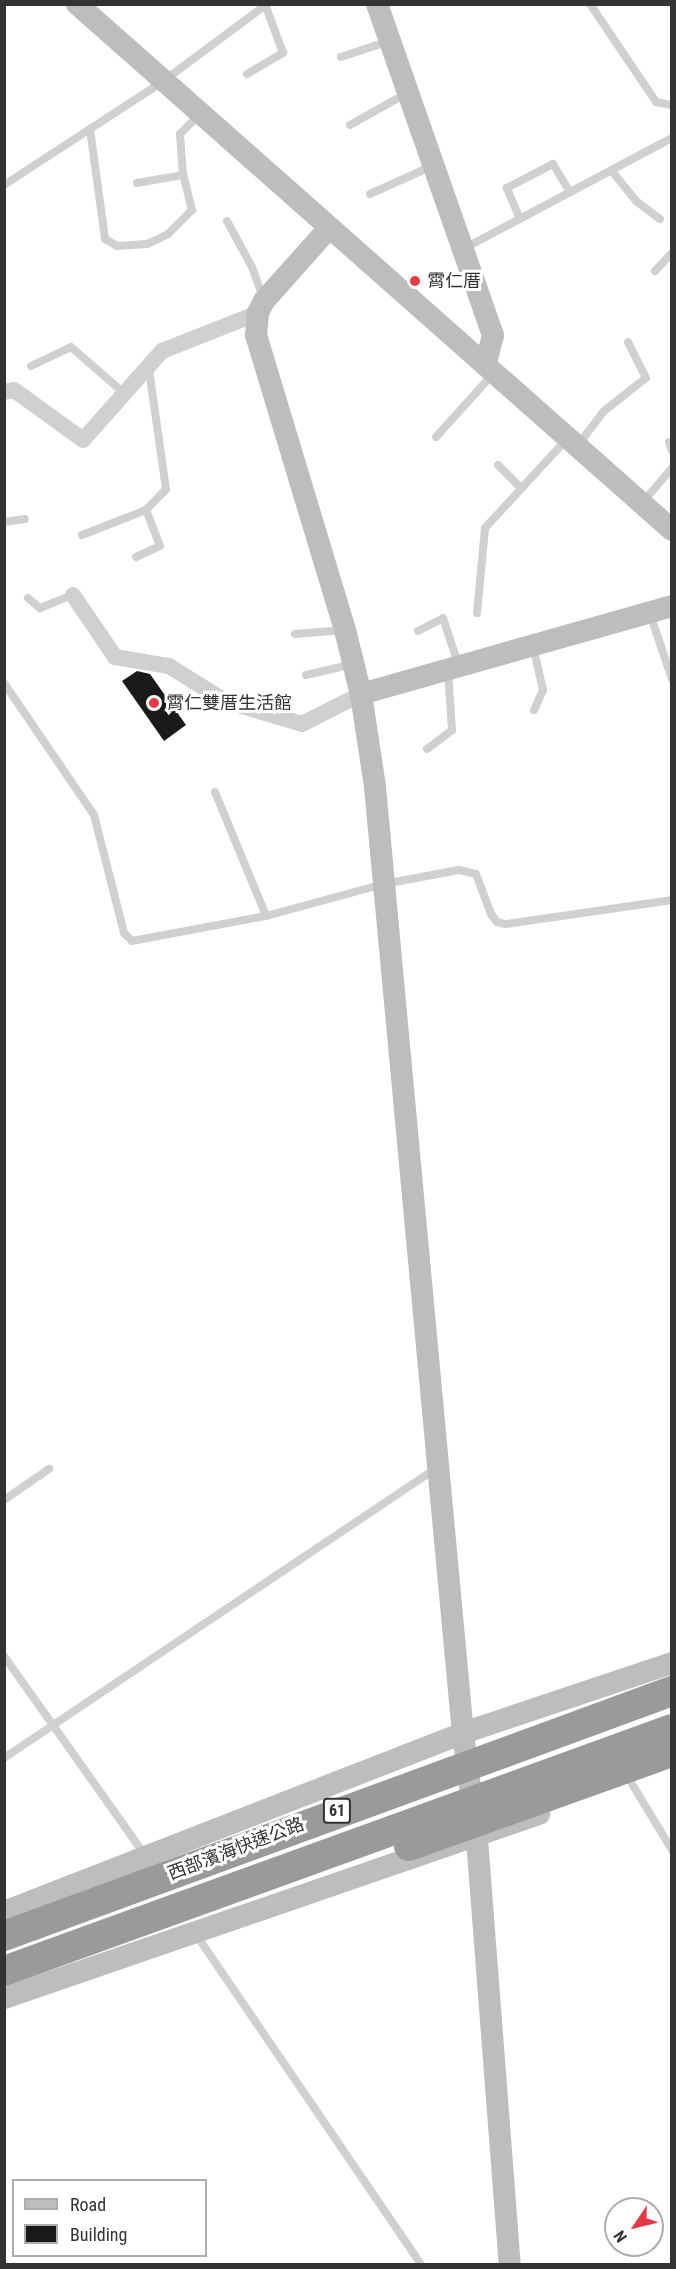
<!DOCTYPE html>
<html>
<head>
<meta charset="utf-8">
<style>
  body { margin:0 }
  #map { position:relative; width:676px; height:2269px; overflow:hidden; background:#fff; font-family:"Roboto Condensed","Noto Sans TC",sans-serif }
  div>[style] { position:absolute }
  .building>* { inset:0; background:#1a1a1a }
  .lane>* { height:8px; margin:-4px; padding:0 4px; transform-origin:4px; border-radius:4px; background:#d0d0d0 }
  .street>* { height:16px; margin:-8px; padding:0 8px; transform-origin:8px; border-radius:8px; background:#d0d0d0 }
  .secondary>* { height:22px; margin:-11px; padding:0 11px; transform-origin:11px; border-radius:11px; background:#bdbdbd }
  .highway-bridge>* { height:30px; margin:-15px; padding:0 15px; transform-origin:15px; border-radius:15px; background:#9a9a9a }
  .dots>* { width:16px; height:16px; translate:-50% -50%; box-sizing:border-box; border:3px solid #fff; border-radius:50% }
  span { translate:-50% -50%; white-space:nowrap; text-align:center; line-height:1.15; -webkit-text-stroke:6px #fff; paint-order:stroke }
  .shield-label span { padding:2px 4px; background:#fff; border:2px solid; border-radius:4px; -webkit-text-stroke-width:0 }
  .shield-label { font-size:16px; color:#333; font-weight:700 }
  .poi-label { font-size:18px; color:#333 }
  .left { translate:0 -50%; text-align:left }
  .street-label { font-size:18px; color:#333 }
  .frame { position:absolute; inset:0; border:6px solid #333; pointer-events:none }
  .legend { position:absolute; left:12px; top:2179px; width:195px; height:78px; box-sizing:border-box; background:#fff; border:2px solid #adadad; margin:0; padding:8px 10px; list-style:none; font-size:18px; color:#333 }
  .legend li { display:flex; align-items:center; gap:12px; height:30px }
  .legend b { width:30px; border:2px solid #adadad }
  .north { position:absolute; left:604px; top:2197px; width:60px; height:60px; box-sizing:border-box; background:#fff; border:2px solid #adadad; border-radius:50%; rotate:235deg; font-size:16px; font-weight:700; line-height:24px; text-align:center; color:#333 }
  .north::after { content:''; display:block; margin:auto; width:21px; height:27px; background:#e63946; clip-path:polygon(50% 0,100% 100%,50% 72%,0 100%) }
</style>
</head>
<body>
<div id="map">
  <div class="building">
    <div style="clip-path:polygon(137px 671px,150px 674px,186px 725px,164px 741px,122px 681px)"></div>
  </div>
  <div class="lane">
    <div style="left:590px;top:4px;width:118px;rotate:56deg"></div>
    <div style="left:656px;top:102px;width:16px;rotate:11deg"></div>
    <div style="left:341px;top:57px;width:51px;rotate:-18.4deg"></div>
    <div style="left:247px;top:74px;width:42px;rotate:-30.3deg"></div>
    <div style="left:283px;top:53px;width:52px;rotate:-110.2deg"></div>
    <div style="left:350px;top:125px;width:65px;rotate:-29.3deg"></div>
    <div style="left:90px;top:129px;width:111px;rotate:82.2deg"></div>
    <div style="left:105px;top:239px;width:14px;rotate:30deg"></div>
    <div style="left:117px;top:246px;width:30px;rotate:-4deg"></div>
    <div style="left:147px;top:244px;width:23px;rotate:-25deg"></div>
    <div style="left:168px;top:234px;width:34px;rotate:-45deg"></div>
    <div style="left:192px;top:210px;width:36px;rotate:-104deg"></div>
    <div style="left:611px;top:170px;width:40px;rotate:51deg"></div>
    <div style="left:636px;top:201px;width:30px;rotate:37deg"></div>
    <div style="left:137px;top:183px;width:47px;rotate:-9.9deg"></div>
    <div style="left:183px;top:175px;width:41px;rotate:-94.2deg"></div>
    <div style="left:180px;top:134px;width:27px;rotate:-45deg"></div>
    <div style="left:4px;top:185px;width:189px;rotate:-33.1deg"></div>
    <div style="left:162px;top:82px;width:131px;rotate:-36.6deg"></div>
    <div style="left:370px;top:194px;width:68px;rotate:-24.3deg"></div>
    <div style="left:520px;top:219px;width:34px;rotate:-113deg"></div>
    <div style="left:507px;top:188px;width:52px;rotate:-27.6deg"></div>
    <div style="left:553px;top:164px;width:33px;rotate:59deg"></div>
    <div style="left:227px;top:221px;width:52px;rotate:61.5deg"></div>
    <div style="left:252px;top:267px;width:33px;rotate:70deg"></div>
    <div style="left:465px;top:248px;width:234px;rotate:-28deg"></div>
    <div style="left:655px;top:271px;width:25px;rotate:-47deg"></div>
    <div style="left:31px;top:366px;width:44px;rotate:-25.4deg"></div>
    <div style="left:71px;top:347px;width:70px;rotate:41deg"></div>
    <div style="left:436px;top:437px;width:85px;rotate:-47.9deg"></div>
    <div style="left:669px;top:442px;width:9px;rotate:72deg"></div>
    <div style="left:578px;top:445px;width:43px;rotate:-52.6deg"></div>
    <div style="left:604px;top:411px;width:53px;rotate:-38.2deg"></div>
    <div style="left:646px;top:378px;width:40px;rotate:-116.6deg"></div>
    <div style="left:498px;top:465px;width:33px;rotate:45deg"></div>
    <div style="left:642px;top:503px;width:46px;rotate:-49.4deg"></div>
    <div style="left:4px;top:522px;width:21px;rotate:-8deg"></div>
    <div style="left:82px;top:535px;width:69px;rotate:-21.3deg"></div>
    <div style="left:146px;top:510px;width:29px;rotate:-46deg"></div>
    <div style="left:166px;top:489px;width:121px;rotate:-98.1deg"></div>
    <div style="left:136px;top:557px;width:26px;rotate:-25deg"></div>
    <div style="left:160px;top:546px;width:39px;rotate:-111deg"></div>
    <div style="left:28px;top:598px;width:16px;rotate:40deg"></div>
    <div style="left:40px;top:608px;width:35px;rotate:-22deg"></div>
    <div style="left:477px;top:613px;width:85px;rotate:-84.6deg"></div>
    <div style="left:485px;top:528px;width:120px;rotate:-47.4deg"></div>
    <div style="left:650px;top:614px;width:69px;rotate:71.3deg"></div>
    <div style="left:418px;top:631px;width:28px;rotate:-27deg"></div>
    <div style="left:443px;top:618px;width:51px;rotate:71.6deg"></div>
    <div style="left:295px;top:634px;width:49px;rotate:-4.7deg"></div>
    <div style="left:533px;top:646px;width:45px;rotate:77.2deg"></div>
    <div style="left:543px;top:690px;width:22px;rotate:114deg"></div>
    <div style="left:306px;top:675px;width:48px;rotate:-13.2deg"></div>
    <div style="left:4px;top:683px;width:160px;rotate:55.7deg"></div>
    <div style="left:94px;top:815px;width:122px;rotate:75.7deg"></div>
    <div style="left:124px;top:933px;width:11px;rotate:45deg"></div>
    <div style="left:132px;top:941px;width:136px;rotate:-10.6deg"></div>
    <div style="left:266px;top:916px;width:122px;rotate:-15.2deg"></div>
    <div style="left:384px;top:884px;width:76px;rotate:-10.6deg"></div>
    <div style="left:459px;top:870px;width:17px;rotate:13deg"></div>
    <div style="left:476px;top:874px;width:43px;rotate:69.4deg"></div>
    <div style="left:491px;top:914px;width:10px;rotate:53deg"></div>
    <div style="left:497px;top:922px;width:9px;rotate:13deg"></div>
    <div style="left:506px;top:924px;width:168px;rotate:-8.2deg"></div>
    <div style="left:427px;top:749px;width:31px;rotate:-37deg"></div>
    <div style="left:452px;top:730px;width:61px;rotate:-93.8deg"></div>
    <div style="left:215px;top:792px;width:134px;rotate:67.6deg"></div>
    <div style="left:4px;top:1500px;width:55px;rotate:-34.6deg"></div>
    <div style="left:4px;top:1656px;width:244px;rotate:54.7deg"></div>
    <div style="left:4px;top:1758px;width:519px;rotate:-33.84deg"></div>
    <div style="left:629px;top:1779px;width:83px;rotate:58.8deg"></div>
    <div style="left:195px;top:1933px;width:401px;rotate:55.7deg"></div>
  </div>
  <div class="street">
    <div style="left:4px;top:392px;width:10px;rotate:-11deg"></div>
    <div style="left:14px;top:390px;width:85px;rotate:35.9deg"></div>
    <div style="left:83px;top:440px;width:119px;rotate:-48.4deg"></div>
    <div style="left:162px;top:351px;width:103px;rotate:-21.6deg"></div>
    <div style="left:73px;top:595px;width:75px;rotate:55.9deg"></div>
    <div style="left:115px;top:657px;width:55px;rotate:9.5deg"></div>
    <div style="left:169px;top:666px;width:66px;rotate:32deg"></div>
    <div style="left:225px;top:701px;width:80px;rotate:16.6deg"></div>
    <div style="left:302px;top:724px;width:66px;rotate:-27deg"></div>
  </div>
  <div class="secondary">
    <div style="left:77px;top:4px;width:794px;rotate:41.48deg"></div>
    <div style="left:377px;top:4px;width:351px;rotate:70.7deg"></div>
    <div style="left:493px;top:335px;width:30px;rotate:104deg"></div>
    <div style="left:329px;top:228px;width:98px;rotate:131.7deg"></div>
    <div style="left:264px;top:301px;width:13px;rotate:117deg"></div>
    <div style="left:258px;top:313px;width:22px;rotate:95deg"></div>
    <div style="left:256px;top:335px;width:308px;rotate:73.2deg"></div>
    <div style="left:345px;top:630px;width:66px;rotate:76deg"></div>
    <div style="left:361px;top:694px;width:94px;rotate:81.4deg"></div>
    <div style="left:375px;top:787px;width:950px;rotate:84.69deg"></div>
    <div style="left:463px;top:1733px;width:107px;rotate:82.5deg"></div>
    <div style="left:477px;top:1839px;width:426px;rotate:85.6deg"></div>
    <div style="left:361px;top:694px;width:323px;rotate:-15.8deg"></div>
    <div style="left:4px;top:1912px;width:493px;rotate:-21.3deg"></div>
    <div style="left:463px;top:1733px;width:220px;rotate:-18.5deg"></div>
    <div style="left:4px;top:1998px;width:566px;rotate:-18.98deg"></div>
  </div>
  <div class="highway-bridge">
    <div style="left:409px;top:1846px;width:279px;rotate:-19.7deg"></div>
    <div style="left:4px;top:1936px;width:712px;rotate:-20.14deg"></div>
    <div style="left:4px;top:1971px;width:710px;rotate:-19.91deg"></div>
  </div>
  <div class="dots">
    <div style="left:415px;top:281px;background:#e63946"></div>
    <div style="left:154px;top:703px;background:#e63946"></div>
  </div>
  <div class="shield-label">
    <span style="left:337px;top:1811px">61</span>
  </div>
  <div class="poi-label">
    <span class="left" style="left:427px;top:281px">霄仁厝</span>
    <span class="left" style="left:166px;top:703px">霄仁雙厝生活館</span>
  </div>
  <div class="street-label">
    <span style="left:236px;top:1849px;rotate:-21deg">西部濱海快速公路</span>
  </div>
  <div class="frame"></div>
  <ul class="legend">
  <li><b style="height:8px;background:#bdbdbd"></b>Road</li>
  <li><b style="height:16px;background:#1a1a1a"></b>Building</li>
  </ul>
  <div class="north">N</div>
</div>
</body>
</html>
